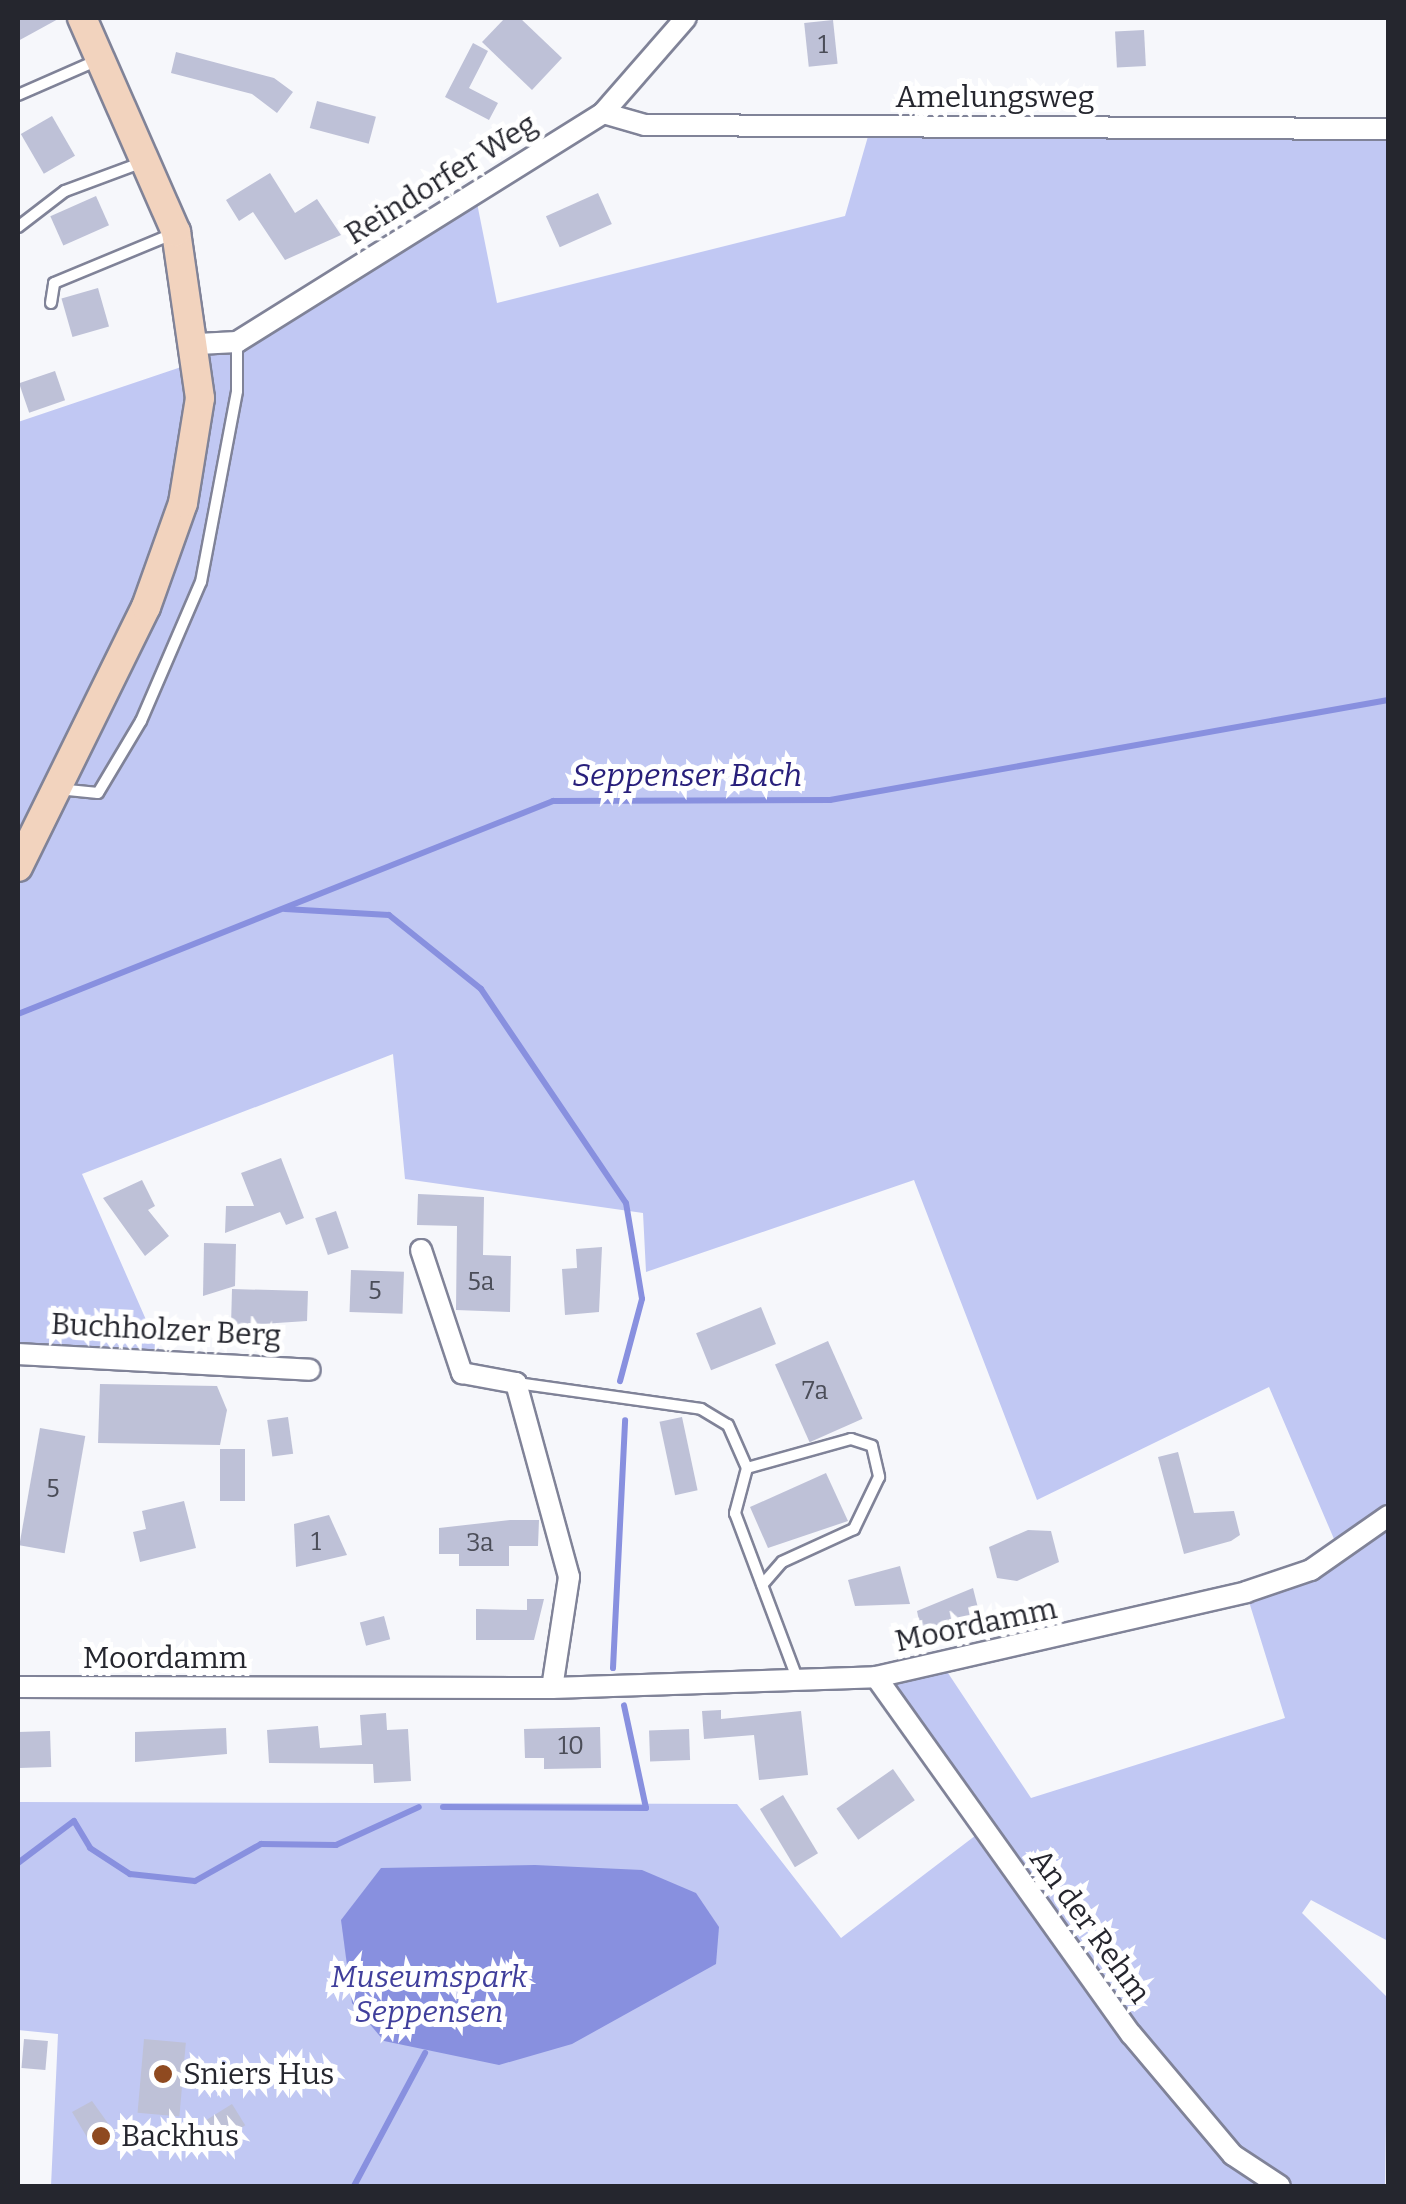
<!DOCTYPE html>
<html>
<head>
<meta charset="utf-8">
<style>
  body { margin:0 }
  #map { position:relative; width:1406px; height:2204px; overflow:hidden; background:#f6f7fb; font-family:Bitter,serif }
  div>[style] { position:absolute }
  .green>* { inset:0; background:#c1c8f3 }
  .water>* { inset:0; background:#8890df }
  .stream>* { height:6px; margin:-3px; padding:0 3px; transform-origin:3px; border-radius:3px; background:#8890df }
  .building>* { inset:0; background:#bec1d7; transform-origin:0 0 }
  .roads { filter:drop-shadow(2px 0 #808398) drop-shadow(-2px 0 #808398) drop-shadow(0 2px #808398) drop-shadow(0 -2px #808398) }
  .lane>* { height:10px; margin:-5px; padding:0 5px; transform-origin:5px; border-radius:5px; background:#fff }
  .street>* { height:20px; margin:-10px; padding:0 10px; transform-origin:10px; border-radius:10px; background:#fff }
  .secondary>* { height:28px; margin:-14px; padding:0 14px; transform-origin:14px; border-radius:14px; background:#f2d3be }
  .dots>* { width:28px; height:28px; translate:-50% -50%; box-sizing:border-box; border:5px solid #fff; border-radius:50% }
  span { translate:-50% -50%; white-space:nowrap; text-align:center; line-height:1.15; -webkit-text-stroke:10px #fff; paint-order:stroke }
  .number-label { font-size:25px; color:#4b4d58 }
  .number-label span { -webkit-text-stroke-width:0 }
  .street-label { font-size:30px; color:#25262e }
  .park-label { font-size:30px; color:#403f9c; font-style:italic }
  .poi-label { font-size:30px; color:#25262e }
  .left { translate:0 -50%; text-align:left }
  .water-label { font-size:32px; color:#281f7b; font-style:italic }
  .frame { position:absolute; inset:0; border:20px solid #25262e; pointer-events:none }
</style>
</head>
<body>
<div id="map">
  <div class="green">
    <div style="clip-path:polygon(871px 126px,1388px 129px,1388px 1941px,1311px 1900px,1302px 1913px,1388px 1998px,1385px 2186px,51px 2186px,58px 2034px,18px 2030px,18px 1802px,737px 1804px,841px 1938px,984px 1829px,876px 1677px,944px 1667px,1031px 1798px,1285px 1718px,1246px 1592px,1340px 1553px,1269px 1387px,1037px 1500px,914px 1180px,646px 1272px,643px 1213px,405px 1179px,393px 1054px,82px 1174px,165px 1363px,18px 1354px,18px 422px,199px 361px,198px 344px,237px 342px,475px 193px,497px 303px,845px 216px)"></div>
  </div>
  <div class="water">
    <div style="clip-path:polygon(535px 1865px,642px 1870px,696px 1893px,719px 1927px,716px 1964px,572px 2044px,499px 2065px,384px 2041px,352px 2003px,341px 1920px,381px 1868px)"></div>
  </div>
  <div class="stream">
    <div style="left:285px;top:909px;width:104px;rotate:3.3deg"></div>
    <div style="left:389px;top:915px;width:118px;rotate:38.8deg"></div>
    <div style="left:481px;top:989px;width:258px;rotate:55.9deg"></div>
    <div style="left:626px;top:1203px;width:97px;rotate:80.5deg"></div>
    <div style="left:642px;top:1299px;width:85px;rotate:105deg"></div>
    <div style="left:18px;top:1014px;width:576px;rotate:-21.71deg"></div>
    <div style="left:553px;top:801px;width:277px;rotate:-0.2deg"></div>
    <div style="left:830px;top:800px;width:567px;rotate:-10.16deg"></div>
    <div style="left:613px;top:1668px;width:248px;rotate:-87.2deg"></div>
    <div style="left:443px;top:1807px;width:203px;rotate:0.3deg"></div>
    <div style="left:646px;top:1808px;width:105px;rotate:-102.1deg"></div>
    <div style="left:18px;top:1863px;width:70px;rotate:-36.9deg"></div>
    <div style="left:74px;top:1821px;width:31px;rotate:59deg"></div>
    <div style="left:90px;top:1848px;width:48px;rotate:33deg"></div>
    <div style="left:130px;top:1874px;width:65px;rotate:6.1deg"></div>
    <div style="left:195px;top:1881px;width:76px;rotate:-29.3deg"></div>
    <div style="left:261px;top:1844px;width:75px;rotate:0.8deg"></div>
    <div style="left:336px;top:1845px;width:91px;rotate:-24.6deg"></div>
    <div style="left:354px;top:2186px;width:151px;rotate:-61.9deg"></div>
  </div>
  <div class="building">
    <div style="clip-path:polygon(18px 18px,60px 18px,18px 41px)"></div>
    <div style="clip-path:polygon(505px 18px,520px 18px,562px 58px,532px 90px,482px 42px)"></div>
    <div style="left:833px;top:20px;width:44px;height:29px;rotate:84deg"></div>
    <div style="left:1144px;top:30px;width:36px;height:29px;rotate:87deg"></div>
    <div style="clip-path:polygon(473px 43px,488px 51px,469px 88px,498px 103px,489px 120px,445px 97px)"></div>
    <div style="clip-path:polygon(176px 52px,274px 78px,293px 92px,277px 113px,252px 94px,171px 73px)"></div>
    <div style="left:317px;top:101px;width:61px;height:28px;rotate:15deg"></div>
    <div style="left:52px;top:116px;width:46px;height:36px;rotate:60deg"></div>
    <div style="clip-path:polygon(270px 173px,295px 213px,317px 199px,341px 235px,285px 260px,253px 212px,239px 221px,226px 200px)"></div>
    <div style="left:598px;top:193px;width:34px;height:57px;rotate:66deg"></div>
    <div style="left:96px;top:196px;width:32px;height:50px;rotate:66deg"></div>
    <div style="left:98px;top:288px;width:40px;height:38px;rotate:74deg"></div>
    <div style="left:55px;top:371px;width:31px;height:38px;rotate:71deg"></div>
    <div style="clip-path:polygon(281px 1158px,304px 1218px,286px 1225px,280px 1212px,225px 1233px,226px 1206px,254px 1206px,241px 1173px)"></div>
    <div style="clip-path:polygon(142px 1180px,155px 1206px,148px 1210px,169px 1236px,145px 1256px,103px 1198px)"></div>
    <div style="clip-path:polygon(418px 1194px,484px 1197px,483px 1255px,511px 1256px,510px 1312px,456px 1310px,457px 1226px,417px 1225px)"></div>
    <div style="left:336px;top:1211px;width:39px;height:22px;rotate:71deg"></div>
    <div style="clip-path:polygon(204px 1243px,236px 1244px,235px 1286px,203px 1296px)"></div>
    <div style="clip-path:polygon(602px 1247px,599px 1312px,565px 1315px,562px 1269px,577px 1268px,576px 1249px)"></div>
    <div style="left:351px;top:1270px;width:53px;height:42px;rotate:2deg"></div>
    <div style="clip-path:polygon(232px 1289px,308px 1291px,307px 1321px,231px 1326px)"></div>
    <div style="left:761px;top:1307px;width:40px;height:70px;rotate:68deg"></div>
    <div style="left:828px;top:1341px;width:85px;height:58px;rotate:66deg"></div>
    <div style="clip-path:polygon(100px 1384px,217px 1386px,227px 1410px,220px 1445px,98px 1443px)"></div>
    <div style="left:288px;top:1417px;width:37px;height:21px;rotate:82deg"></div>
    <div style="left:682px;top:1417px;width:75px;height:23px;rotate:78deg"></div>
    <div style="left:40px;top:1428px;width:46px;height:119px;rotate:10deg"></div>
    <div style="left:220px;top:1449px;width:25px;height:52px"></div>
    <div style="clip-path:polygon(1178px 1452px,1194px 1513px,1234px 1511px,1240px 1535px,1231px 1541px,1184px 1554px,1158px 1457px)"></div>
    <div style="clip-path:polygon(826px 1473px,848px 1521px,768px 1548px,750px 1507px)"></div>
    <div style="clip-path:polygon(184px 1501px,196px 1548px,140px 1562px,133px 1532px,146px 1529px,142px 1511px)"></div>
    <div style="clip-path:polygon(329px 1515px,347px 1555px,296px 1567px,294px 1524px)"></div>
    <div style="clip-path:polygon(510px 1520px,539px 1520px,538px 1546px,509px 1546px,509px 1566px,459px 1566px,459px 1554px,439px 1554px,439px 1528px)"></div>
    <div style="clip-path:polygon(1028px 1530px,1051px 1531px,1059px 1562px,1017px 1581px,997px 1578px,989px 1547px)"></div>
    <div style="clip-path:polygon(900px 1566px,910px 1604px,855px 1606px,848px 1580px)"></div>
    <div style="clip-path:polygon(973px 1588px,981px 1620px,922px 1635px,917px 1611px)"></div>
    <div style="clip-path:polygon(527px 1599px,544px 1599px,534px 1640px,476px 1640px,476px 1609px,527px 1610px)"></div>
    <div style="left:384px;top:1616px;width:24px;height:25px;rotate:75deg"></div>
    <div style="clip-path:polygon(721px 1710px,721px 1719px,801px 1711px,808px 1775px,759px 1780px,754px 1735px,704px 1739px,702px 1711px)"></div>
    <div style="clip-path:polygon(386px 1713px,387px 1730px,408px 1729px,411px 1781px,374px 1783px,373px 1764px,269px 1763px,267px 1730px,318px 1726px,320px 1748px,362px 1745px,360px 1715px)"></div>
    <div style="clip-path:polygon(600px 1727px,601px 1768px,544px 1769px,544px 1758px,525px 1758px,524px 1729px)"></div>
    <div style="clip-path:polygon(226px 1728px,227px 1754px,135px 1762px,135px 1732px)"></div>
    <div style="left:689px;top:1729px;width:31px;height:40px;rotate:88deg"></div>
    <div style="left:50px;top:1731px;width:36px;height:32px;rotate:88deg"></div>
    <div style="left:893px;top:1769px;width:38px;height:69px;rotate:55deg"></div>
    <div style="left:783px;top:1795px;width:68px;height:27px;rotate:59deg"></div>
    <div style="left:24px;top:2039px;width:24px;height:29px;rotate:5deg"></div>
    <div style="left:144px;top:2039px;width:42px;height:74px;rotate:5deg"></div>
    <div style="clip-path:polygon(92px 2101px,115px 2133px,94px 2149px,72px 2112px)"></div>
    <div style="left:232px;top:2104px;width:25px;height:33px;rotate:58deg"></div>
  </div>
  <div class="roads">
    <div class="lane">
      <div style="left:18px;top:95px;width:87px;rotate:-23.6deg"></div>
      <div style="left:18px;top:227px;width:59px;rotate:-37.5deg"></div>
      <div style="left:65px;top:191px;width:83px;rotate:-20.4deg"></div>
      <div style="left:51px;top:303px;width:20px;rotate:-81deg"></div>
      <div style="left:54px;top:283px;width:131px;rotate:-22.5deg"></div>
      <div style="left:58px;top:789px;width:40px;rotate:5.7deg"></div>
      <div style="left:98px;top:793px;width:84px;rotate:-59.2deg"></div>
      <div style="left:141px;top:721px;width:151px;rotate:-66.7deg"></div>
      <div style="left:201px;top:582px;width:194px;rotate:-79.3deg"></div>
      <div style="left:237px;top:391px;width:48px;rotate:-90deg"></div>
      <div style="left:517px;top:1383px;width:186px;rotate:8deg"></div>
      <div style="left:701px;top:1409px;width:31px;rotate:31deg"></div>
      <div style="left:728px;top:1425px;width:47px;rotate:66.2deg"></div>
      <div style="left:747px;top:1468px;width:47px;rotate:104.9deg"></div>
      <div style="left:735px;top:1513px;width:179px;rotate:69.4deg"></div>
      <div style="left:747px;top:1468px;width:108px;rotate:-15.6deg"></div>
      <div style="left:851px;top:1439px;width:22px;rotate:18deg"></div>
      <div style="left:872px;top:1446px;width:32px;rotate:77deg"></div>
      <div style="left:879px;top:1477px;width:58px;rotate:115.7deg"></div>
      <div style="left:854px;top:1529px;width:79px;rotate:155.4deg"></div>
      <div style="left:782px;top:1562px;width:30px;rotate:131deg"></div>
    </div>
    <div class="street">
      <div style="left:603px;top:113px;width:44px;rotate:15.9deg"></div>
      <div style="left:645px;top:125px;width:743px;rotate:0.31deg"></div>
      <div style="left:198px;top:344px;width:39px;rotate:-3deg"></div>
      <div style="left:237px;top:342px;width:432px;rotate:-32deg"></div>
      <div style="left:603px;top:113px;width:126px;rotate:-48.9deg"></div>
      <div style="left:421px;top:1250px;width:130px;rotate:71.6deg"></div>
      <div style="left:462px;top:1373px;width:55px;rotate:10.5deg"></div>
      <div style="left:516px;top:1383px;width:201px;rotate:74.7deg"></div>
      <div style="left:569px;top:1577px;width:112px;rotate:98.7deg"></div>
      <div style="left:18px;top:1354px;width:292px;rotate:3.1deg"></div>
      <div style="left:876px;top:1677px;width:439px;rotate:54.5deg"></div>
      <div style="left:1131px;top:2034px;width:158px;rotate:49.9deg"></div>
      <div style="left:1233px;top:2155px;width:56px;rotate:33.4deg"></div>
      <div style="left:18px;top:1687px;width:534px;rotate:0.11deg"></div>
      <div style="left:552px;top:1688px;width:324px;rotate:-1.9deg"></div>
      <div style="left:876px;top:1677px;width:380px;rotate:-12.9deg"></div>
      <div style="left:1246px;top:1592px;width:69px;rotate:-18.7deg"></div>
      <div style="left:1311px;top:1570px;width:94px;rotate:-35deg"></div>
    </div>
    <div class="secondary">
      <div style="left:18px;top:867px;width:290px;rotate:-63.8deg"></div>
      <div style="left:146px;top:607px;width:110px;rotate:-70.4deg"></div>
      <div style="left:183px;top:503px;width:106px;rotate:-80.8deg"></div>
      <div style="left:200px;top:398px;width:168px;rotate:-98.2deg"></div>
      <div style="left:176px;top:232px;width:234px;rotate:-113.7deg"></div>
    </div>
  </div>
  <div class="dots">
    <div style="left:163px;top:2074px;background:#8f4a20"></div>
    <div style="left:101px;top:2136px;background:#8f4a20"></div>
  </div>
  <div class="number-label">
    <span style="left:823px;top:45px">1</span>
    <span style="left:481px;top:1282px">5a</span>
    <span style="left:375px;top:1291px">5</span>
    <span style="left:815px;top:1391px">7a</span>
    <span style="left:53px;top:1489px">5</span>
    <span style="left:316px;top:1542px">1</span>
    <span style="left:480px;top:1543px">3a</span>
    <span style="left:571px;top:1746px">10</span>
  </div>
  <div class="street-label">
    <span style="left:995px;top:97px">Amelungsweg</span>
    <span style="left:441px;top:179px;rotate:-32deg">Reindorfer Weg</span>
    <span style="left:166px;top:1330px;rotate:3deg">Buchholzer Berg</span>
    <span style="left:976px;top:1625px;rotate:-12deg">Moordamm</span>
    <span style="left:165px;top:1658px">Moordamm</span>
    <span style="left:1090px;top:1926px;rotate:54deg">An der Rehm</span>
  </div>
  <div class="park-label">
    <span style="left:429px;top:1994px">Museumspark<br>Seppensen</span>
  </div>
  <div class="poi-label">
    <span class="left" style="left:183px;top:2074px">Sniers Hus</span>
    <span class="left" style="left:121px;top:2136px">Backhus</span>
  </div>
  <div class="water-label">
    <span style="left:687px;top:775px">Seppenser Bach</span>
  </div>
  <div class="frame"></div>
</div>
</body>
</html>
